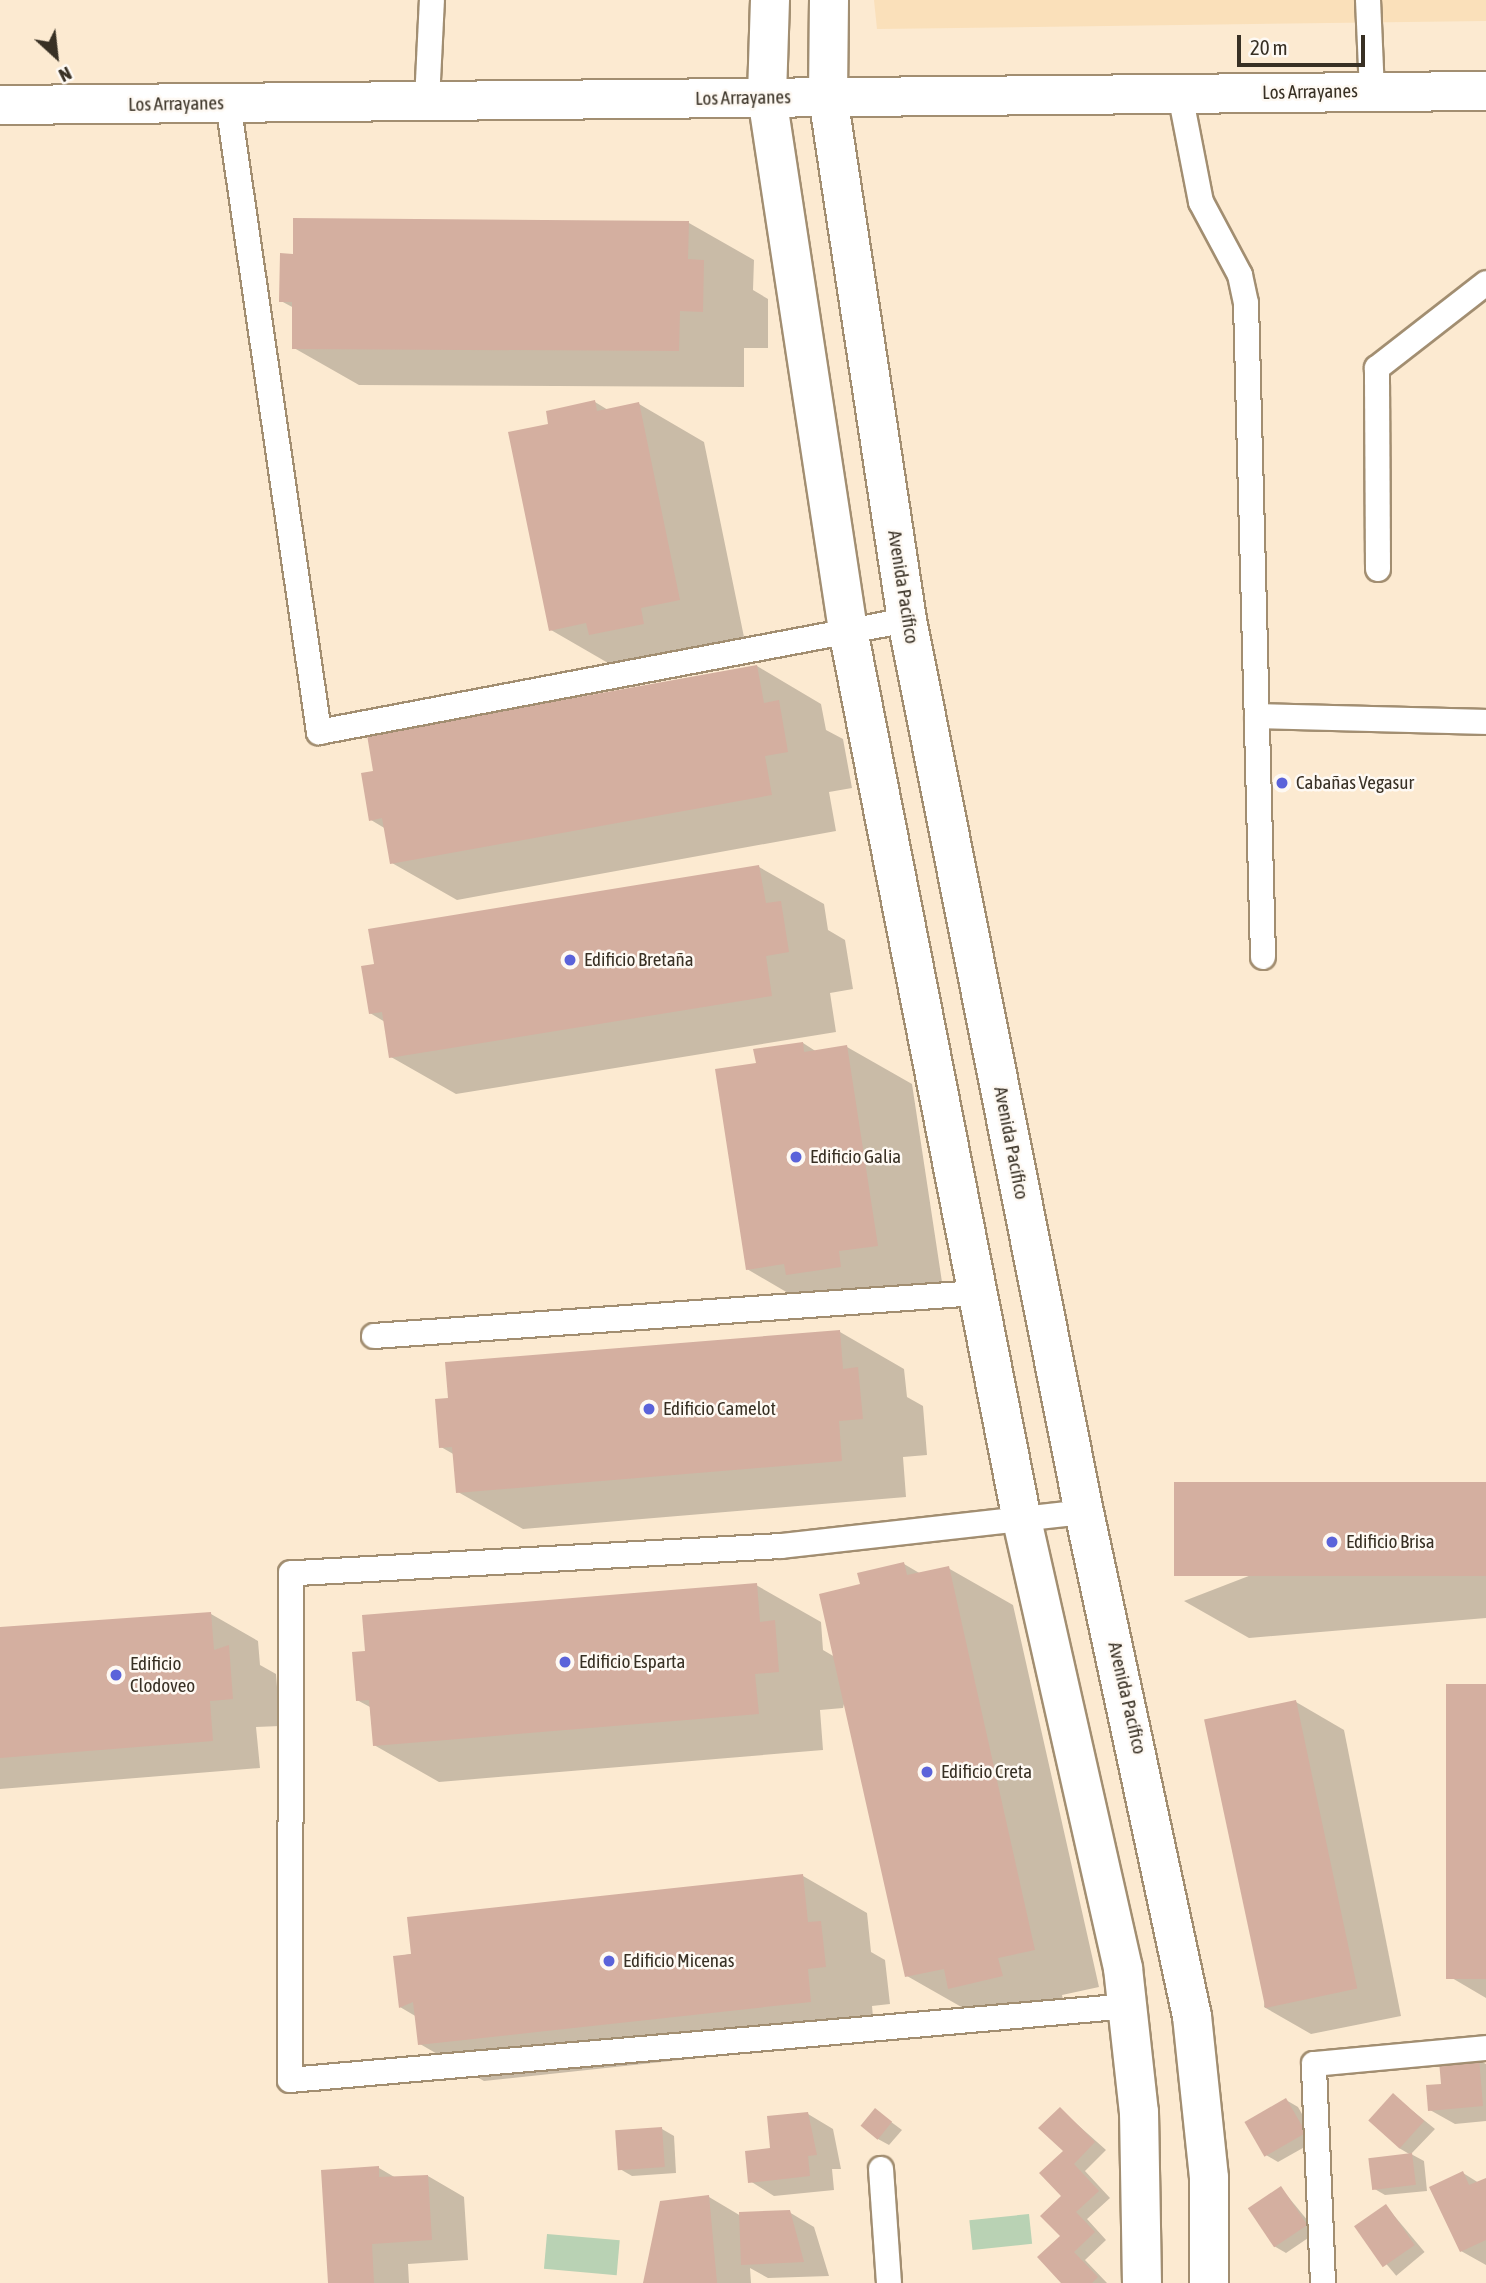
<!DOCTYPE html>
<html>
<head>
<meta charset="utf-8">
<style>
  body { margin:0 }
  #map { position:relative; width:1486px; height:2283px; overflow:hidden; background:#fcead1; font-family:"Asap Condensed",sans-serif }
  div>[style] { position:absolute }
  .built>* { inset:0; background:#fae0ba }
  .water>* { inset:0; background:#b9d2b4; transform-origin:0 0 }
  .shadow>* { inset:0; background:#0003; transform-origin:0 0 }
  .building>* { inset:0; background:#d4afa0; transform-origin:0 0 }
  .roads { filter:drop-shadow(2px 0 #a28e71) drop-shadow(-2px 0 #a28e71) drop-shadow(0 2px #a28e71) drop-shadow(0 -2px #a28e71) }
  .service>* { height:24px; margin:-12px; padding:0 12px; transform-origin:12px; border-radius:12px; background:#fff }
  .minor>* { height:38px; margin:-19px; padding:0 19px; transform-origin:19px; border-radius:19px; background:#fff }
  .dots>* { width:19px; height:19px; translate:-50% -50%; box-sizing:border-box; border:4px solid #fef9f3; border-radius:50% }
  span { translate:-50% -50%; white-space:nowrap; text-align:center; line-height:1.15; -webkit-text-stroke:5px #fef9f3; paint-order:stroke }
  .street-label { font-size:19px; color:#383024 }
  .poi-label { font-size:19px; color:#383024 }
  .left { translate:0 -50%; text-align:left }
  .north { position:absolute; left:21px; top:21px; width:70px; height:70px; -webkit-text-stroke:5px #fef9f3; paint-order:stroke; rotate:153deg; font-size:19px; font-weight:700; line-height:28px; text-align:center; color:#383024 }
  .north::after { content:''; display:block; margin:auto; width:24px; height:32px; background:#383024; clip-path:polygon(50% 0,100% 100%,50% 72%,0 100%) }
  .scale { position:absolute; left:1237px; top:35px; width:128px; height:32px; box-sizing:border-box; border:4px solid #383024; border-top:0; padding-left:9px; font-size:21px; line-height:24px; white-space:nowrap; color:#383024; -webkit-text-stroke:5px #fef9f3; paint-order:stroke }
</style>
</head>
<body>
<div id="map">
  <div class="built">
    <div style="clip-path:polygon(874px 0,1486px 0,1486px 21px,877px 29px)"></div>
  </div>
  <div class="water">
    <div style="left:1029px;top:2214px;width:30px;height:60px;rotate:84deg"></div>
    <div style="left:547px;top:2234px;width:73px;height:35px;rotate:5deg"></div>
  </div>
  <div class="shadow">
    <div style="clip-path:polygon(295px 219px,689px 223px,754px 260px,753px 290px,768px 299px,768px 348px,744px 348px,744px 387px,359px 385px,294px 348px,294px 308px,281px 301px,294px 256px)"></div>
    <div style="clip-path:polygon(595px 402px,608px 410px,639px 404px,704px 442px,744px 637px,705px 645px,708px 660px,615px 667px,551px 630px,550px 425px)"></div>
    <div style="clip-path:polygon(757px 666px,821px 704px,826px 730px,843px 739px,852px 788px,829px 792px,836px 831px,457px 900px,392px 863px,386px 829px,371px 820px)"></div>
    <div style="clip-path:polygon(759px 867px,824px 904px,828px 930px,845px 940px,853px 989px,830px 993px,836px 1032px,456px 1094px,391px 1057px,385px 1022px,370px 1013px)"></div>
    <div style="clip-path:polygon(803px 1043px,817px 1052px,847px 1047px,912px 1084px,942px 1282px,812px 1307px,747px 1269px,758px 1064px)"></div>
    <div style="clip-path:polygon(840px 1332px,904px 1369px,907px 1397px,923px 1406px,927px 1455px,903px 1457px,906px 1497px,523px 1529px,458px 1492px,455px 1455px,441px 1447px)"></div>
    <div style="clip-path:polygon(1486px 1484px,1486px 1618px,1249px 1638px,1184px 1601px)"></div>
    <div style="clip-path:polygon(904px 1564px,921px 1574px,948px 1568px,1013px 1605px,1099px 1987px,1062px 1995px,1066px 2013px,972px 2013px,907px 1976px,845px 1700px,843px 1708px,820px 1710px,823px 1750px,439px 1782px,374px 1745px,370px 1707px,357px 1700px,756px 1585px,821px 1622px,823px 1650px,835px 1657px,862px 1586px)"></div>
    <div style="clip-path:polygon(211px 1614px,258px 1641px,260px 1665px,276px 1674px,280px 1726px,256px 1727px,260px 1768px,0 1789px,0 1629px)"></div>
    <div style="clip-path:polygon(1486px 1685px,1486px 1998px,1452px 1978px)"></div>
    <div style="clip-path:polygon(1296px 1702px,1344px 1730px,1401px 2016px,1311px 2034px,1264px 2007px)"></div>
    <div style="clip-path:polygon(803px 1876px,867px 1913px,871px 1952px,885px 1960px,890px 2004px,872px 2006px,875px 2039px,484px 2081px,420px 2044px,417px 2017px,400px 2007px,395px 1957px)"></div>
    <div style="clip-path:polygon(1478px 2060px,1486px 2064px,1486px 2121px,1455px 2124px,1430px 2110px,1443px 2085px)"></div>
    <div style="clip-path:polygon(1393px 2095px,1435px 2129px,1411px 2154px,1424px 2161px,1427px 2191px,1385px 2195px,1373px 2188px,1411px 2155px,1399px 2148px)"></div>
    <div style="clip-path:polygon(1286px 2100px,1298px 2107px,1317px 2140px,1278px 2162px,1266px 2155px)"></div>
    <div style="clip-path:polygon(1060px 2109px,1106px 2150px,1085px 2171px,1110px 2198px,1087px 2219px,1106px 2240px,1085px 2260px,1107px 2283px,1061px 2283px,1065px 2151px)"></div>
    <div style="clip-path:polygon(875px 2110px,902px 2130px,889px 2145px,878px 2139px)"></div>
    <div style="clip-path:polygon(808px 2114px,833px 2129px,841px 2169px,832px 2169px,834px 2190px,774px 2196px,750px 2181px)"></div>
    <div style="clip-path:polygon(662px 2129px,674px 2136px,676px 2173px,632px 2176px,620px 2169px)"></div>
    <div style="clip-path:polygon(379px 2168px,396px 2178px,428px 2176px,464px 2197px,468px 2260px,408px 2264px,409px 2283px,329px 2283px)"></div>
    <div style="clip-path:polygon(1463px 2173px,1479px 2183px,1486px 2180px,1486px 2265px,1461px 2251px)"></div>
    <div style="clip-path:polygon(1281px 2188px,1317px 2232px,1286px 2253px,1274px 2246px)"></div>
    <div style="clip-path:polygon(709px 2197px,741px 2216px,789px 2212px,814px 2227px,829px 2276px,768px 2278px,750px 2268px,751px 2283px,645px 2283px)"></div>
    <div style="left:1386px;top:2206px;width:60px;height:37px;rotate:50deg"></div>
  </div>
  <div class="building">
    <div style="clip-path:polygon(293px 218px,689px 221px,688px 259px,704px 260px,703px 312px,680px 311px,679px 351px,292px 349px,292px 302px,279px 302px,280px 253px,293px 254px)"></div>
    <div style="clip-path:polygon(595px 400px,597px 411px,639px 402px,680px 600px,641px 608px,644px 624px,589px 635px,586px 623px,549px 631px,508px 432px,548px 424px,546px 411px)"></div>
    <div style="clip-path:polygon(757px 665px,764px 703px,779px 700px,788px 752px,765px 756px,772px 795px,390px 864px,382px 818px,369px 821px,361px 773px,373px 771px,367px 735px)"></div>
    <div style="clip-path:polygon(759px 865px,766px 903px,781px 901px,789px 952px,766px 956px,772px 996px,389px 1058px,382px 1012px,369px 1014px,361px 966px,374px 964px,368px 929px)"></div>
    <div style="clip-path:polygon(803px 1042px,804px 1052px,847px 1045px,878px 1246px,839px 1251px,841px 1267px,786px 1275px,784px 1264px,746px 1270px,715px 1069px,756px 1063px,753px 1049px)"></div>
    <div style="clip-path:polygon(840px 1330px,843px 1369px,858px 1367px,863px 1419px,839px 1421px,842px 1461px,456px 1493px,452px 1447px,439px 1448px,435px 1399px,448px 1398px,445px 1362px)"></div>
    <div style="left:1486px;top:1482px;width:94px;height:312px;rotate:90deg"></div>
    <div style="clip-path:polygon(904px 1562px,907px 1575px,949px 1566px,1035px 1950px,998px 1958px,1003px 1976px,948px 1989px,944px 1969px,905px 1977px,819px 1594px,860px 1584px,857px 1573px)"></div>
    <div style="clip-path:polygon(757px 1583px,760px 1622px,775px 1620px,779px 1672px,755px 1674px,759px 1714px,373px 1746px,369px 1700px,356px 1701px,352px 1652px,365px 1651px,362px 1615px)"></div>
    <div style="clip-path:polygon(211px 1612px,214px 1650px,229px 1645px,233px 1699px,210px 1701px,213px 1741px,0 1758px,0 1627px)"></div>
    <div style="left:1446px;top:1684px;width:40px;height:295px"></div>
    <div style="left:1296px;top:1700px;width:295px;height:94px;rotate:78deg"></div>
    <div style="clip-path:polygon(803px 1874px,808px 1922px,821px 1921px,826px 1967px,808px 1969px,811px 2002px,418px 2045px,413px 2002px,399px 2008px,393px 1956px,411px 1954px,407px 1917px)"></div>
    <div style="clip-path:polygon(1479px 2058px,1483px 2106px,1428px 2111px,1426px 2085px,1441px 2084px,1439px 2061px)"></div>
    <div style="left:1393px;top:2093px;width:42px;height:37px;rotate:42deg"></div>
    <div style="left:1286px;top:2098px;width:40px;height:48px;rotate:60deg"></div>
    <div style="clip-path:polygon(1060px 2107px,1095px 2142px,1074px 2164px,1099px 2191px,1076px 2212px,1095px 2232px,1074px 2252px,1098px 2277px,1092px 2283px,1061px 2283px,1037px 2257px,1060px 2236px,1040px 2216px,1061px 2196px,1039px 2173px,1063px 2151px,1038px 2128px)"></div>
    <div style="left:875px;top:2108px;width:22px;height:23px;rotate:39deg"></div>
    <div style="clip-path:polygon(808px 2112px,817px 2155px,808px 2156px,810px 2176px,748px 2183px,745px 2151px,770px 2148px,767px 2116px)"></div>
    <div style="left:662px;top:2127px;width:40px;height:47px;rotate:86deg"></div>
    <div style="left:1412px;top:2153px;width:32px;height:44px;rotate:83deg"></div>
    <div style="clip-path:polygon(379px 2166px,379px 2177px,428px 2175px,432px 2240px,372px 2244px,374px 2283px,328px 2283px,321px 2170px)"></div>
    <div style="clip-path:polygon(1463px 2171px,1469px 2185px,1486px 2178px,1486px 2240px,1460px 2252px,1429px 2187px)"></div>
    <div style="left:1281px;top:2186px;width:47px;height:40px;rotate:56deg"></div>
    <div style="clip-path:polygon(709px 2195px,717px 2283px,643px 2283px,660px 2201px)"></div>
    <div style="left:1386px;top:2204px;width:50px;height:39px;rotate:55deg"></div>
    <div style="clip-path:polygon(790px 2210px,804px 2262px,741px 2265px,739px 2212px)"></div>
  </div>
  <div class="roads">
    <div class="service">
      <div style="left:1368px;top:0;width:91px;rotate:87.5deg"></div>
      <div style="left:1180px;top:94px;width:110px;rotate:79deg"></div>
      <div style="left:1201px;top:202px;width:83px;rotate:61.9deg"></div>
      <div style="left:1240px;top:275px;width:29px;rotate:78deg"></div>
      <div style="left:1246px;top:303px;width:654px;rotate:88.51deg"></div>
      <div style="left:427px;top:101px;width:101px;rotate:-87.2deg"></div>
      <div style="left:228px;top:103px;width:636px;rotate:81.77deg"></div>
      <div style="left:319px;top:732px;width:599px;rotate:-10.78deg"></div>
      <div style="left:1378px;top:569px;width:201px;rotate:-90.3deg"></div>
      <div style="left:1377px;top:368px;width:138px;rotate:-37.9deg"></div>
      <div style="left:1257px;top:716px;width:229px;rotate:1.5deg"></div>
      <div style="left:374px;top:1336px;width:605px;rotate:-4.08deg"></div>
      <div style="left:1084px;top:1512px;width:305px;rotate:173.6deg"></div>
      <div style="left:781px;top:1546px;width:491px;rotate:176.8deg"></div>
      <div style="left:291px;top:1573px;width:507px;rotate:90.11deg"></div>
      <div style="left:290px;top:2080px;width:842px;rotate:-5.04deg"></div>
      <div style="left:881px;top:2169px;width:114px;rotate:86deg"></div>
      <div style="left:1323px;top:2283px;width:219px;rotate:-92.4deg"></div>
      <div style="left:1314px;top:2064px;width:173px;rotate:-5.3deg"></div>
    </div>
    <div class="minor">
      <div style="left:770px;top:0;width:97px;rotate:91.8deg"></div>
      <div style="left:767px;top:97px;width:539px;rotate:81.36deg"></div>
      <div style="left:848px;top:630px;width:907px;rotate:78.94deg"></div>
      <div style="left:1022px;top:1520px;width:459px;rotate:77.3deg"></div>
      <div style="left:1123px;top:1968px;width:145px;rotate:83.7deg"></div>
      <div style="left:1139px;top:2112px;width:171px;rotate:89deg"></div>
      <div style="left:829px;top:0;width:97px;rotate:90.6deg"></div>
      <div style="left:828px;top:97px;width:529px;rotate:81.41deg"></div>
      <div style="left:907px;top:620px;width:909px;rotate:78.78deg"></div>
      <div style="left:1084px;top:1512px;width:515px;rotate:77.91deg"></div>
      <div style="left:1192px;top:2016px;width:163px;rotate:84deg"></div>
      <div style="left:1209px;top:2178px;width:105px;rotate:90deg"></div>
      <div style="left:0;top:105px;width:1486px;rotate:-0.54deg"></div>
    </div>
  </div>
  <div class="dots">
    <div style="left:1282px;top:783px;background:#5b63da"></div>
    <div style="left:570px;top:960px;background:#5b63da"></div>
    <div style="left:796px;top:1157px;background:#5b63da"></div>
    <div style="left:649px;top:1409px;background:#5b63da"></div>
    <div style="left:1332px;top:1542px;background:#5b63da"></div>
    <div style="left:565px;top:1662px;background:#5b63da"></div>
    <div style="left:116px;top:1675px;background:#5b63da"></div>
    <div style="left:927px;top:1772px;background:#5b63da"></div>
    <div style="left:609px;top:1961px;background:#5b63da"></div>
  </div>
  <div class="street-label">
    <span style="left:1310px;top:92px;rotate:-1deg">Los Arrayanes</span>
    <span style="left:743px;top:98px;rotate:-1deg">Los Arrayanes</span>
    <span style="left:176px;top:104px;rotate:-1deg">Los Arrayanes</span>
    <span style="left:903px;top:587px;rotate:81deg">Avenida Pacífico</span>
    <span style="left:1011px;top:1143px;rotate:79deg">Avenida Pacífico</span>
    <span style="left:1127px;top:1698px;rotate:77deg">Avenida Pacífico</span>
  </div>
  <div class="poi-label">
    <span class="left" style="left:1296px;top:783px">Cabañas Vegasur</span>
    <span class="left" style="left:584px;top:960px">Edificio Bretaña</span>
    <span class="left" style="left:810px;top:1157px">Edificio Galia</span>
    <span class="left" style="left:663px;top:1409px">Edificio Camelot</span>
    <span class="left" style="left:1346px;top:1542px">Edificio Brisa</span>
    <span class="left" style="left:579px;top:1662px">Edificio Esparta</span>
    <span class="left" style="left:130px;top:1675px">Edificio<br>Clodoveo</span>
    <span class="left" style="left:941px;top:1772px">Edificio Creta</span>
    <span class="left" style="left:623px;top:1961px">Edificio Micenas</span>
  </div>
  <div class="north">N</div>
  <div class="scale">20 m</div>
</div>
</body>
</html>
